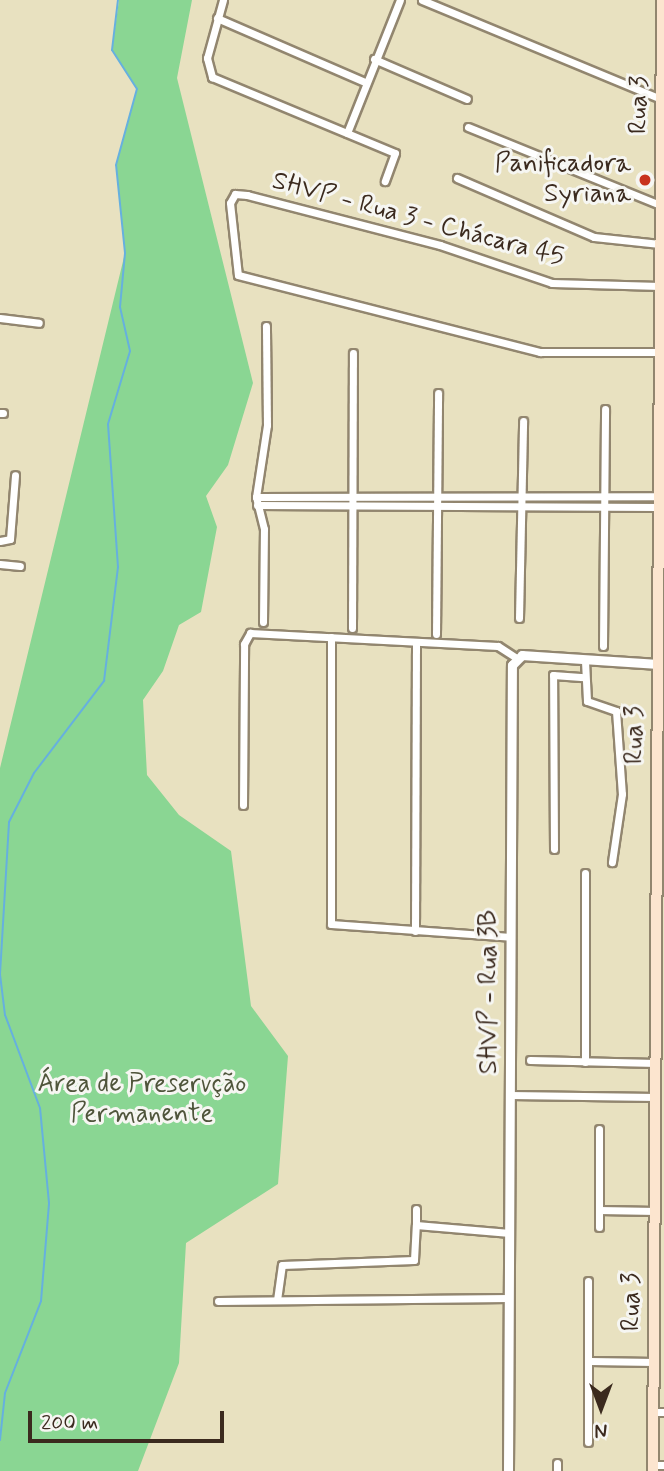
<!DOCTYPE html>
<html>
<head>
<meta charset="utf-8">
<style>
  body { margin:0 }
  #map { position:relative; width:664px; height:1471px; overflow:hidden; background:#e8e1c0; font-family:Mynerve,sans-serif }
  div>[style] { position:absolute }
  .green>* { inset:0; background:#8ad693 }
  .stream>* { height:2px; margin:-1px; padding:0 1px; transform-origin:1px; border-radius:1px; background:#66b0df }
  .roads { filter:drop-shadow(2px 0 #92866f) drop-shadow(-2px 0 #92866f) drop-shadow(0 2px #92866f) drop-shadow(0 -2px #92866f) }
  .minor>* { height:7px; margin:-3.5px; padding:0 3.5px; transform-origin:3.5px; border-radius:3.5px; background:#fff }
  .tertiary>* { height:9px; margin:-4.5px; padding:0 4.5px; transform-origin:4.5px; border-radius:4.5px; background:#fff }
  .secondary>* { height:10px; margin:-5px; padding:0 5px; transform-origin:5px; border-radius:5px; background:#fce5cf }
  .dots>* { width:19px; height:19px; translate:-50% -50%; box-sizing:border-box; border:4px solid #f6f6f2; border-radius:50% }
  span { translate:-50% -50%; white-space:nowrap; text-align:center; line-height:1.15; -webkit-text-stroke:6px #f6f6f2; paint-order:stroke }
  .street-label { font-size:26px; color:#3b2a1e }
  .poi-label { font-size:26px; color:#3b2a1e }
  .right { translate:-100% -50%; text-align:right }
  .park-label { font-size:26px; color:#4f553b }
  .north { position:absolute; left:566px; top:1373px; width:70px; height:70px; -webkit-text-stroke:5px #f6f6f2; paint-order:stroke; rotate:180deg; font-size:19px; font-weight:700; line-height:28px; text-align:center; color:#3b2a1e }
  .north::after { content:''; display:block; margin:auto; width:24px; height:32px; background:#3b2a1e; clip-path:polygon(50% 0,100% 100%,50% 72%,0 100%) }
  .scale { position:absolute; left:28px; top:1411px; width:196px; height:32px; box-sizing:border-box; border:4px solid #3b2a1e; border-top:0; padding-left:9px; font-size:21px; line-height:24px; white-space:nowrap; color:#3b2a1e; -webkit-text-stroke:5px #f6f6f2; paint-order:stroke }
</style>
</head>
<body>
<div id="map">
  <div class="green">
    <div style="clip-path:polygon(119px 0,192px 0,177px 78px,253px 383px,228px 465px,206px 496px,217px 527px,201px 612px,179px 625px,163px 671px,143px 700px,147px 775px,179px 815px,231px 851px,251px 1006px,288px 1056px,278px 1184px,186px 1243px,179px 1363px,138px 1471px,0 1471px,0 768px,125px 253px,116px 165px,137px 89px,112px 50px)"></div>
  </div>
  <div class="stream">
    <div style="left:0;top:1440px;width:47px;rotate:-83.9deg"></div>
    <div style="left:5px;top:1393px;width:99px;rotate:-68.6deg"></div>
    <div style="left:41px;top:1301px;width:98px;rotate:-85.3deg"></div>
    <div style="left:49px;top:1203px;width:95px;rotate:-95.4deg"></div>
    <div style="left:40px;top:1108px;width:99px;rotate:-110.6deg"></div>
    <div style="left:5px;top:1015px;width:41px;rotate:-97deg"></div>
    <div style="left:0;top:974px;width:152px;rotate:-86.6deg"></div>
    <div style="left:9px;top:822px;width:55px;rotate:-63deg"></div>
    <div style="left:34px;top:773px;width:116px;rotate:-52.7deg"></div>
    <div style="left:104px;top:681px;width:115px;rotate:-83deg"></div>
    <div style="left:118px;top:567px;width:143px;rotate:-94deg"></div>
    <div style="left:108px;top:424px;width:76px;rotate:-73.2deg"></div>
    <div style="left:130px;top:351px;width:45px;rotate:-102.8deg"></div>
    <div style="left:120px;top:307px;width:54px;rotate:-84.7deg"></div>
    <div style="left:125px;top:253px;width:88px;rotate:-95.8deg"></div>
    <div style="left:116px;top:165px;width:79px;rotate:-74.6deg"></div>
    <div style="left:137px;top:89px;width:46px;rotate:-122.7deg"></div>
    <div style="left:112px;top:50px;width:50px;rotate:-83.2deg"></div>
  </div>
  <div class="roads">
    <div class="minor">
      <div style="left:223px;top:0;width:60px;rotate:105.4deg"></div>
      <div style="left:207px;top:58px;width:20px;rotate:75deg"></div>
      <div style="left:212px;top:77px;width:198px;rotate:22.6deg"></div>
      <div style="left:395px;top:153px;width:30px;rotate:110deg"></div>
      <div style="left:422px;top:0;width:259px;rotate:22.5deg"></div>
      <div style="left:217px;top:18px;width:161px;rotate:23.4deg"></div>
      <div style="left:374px;top:59px;width:101px;rotate:23.3deg"></div>
      <div style="left:468px;top:127px;width:207px;rotate:22.1deg"></div>
      <div style="left:347px;top:133px;width:143px;rotate:-68.3deg"></div>
      <div style="left:457px;top:178px;width:149px;rotate:23.3deg"></div>
      <div style="left:594px;top:237px;width:66px;rotate:6.1deg"></div>
      <div style="left:660px;top:286px;width:108px;rotate:-178.4deg"></div>
      <div style="left:552px;top:283px;width:118px;rotate:-161.3deg"></div>
      <div style="left:440px;top:245px;width:199px;rotate:-165.5deg"></div>
      <div style="left:247px;top:195px;width:12px;rotate:-175deg"></div>
      <div style="left:235px;top:194px;width:10px;rotate:119deg"></div>
      <div style="left:230px;top:203px;width:72px;rotate:83.7deg"></div>
      <div style="left:238px;top:275px;width:312px;rotate:14.3deg"></div>
      <div style="left:540px;top:352px;width:121px"></div>
      <div style="left:0;top:318px;width:39px;rotate:7deg"></div>
      <div style="left:0;top:413px;width:3px"></div>
      <div style="left:256px;top:497px;width:403px;rotate:-0.1deg"></div>
      <div style="left:257px;top:505px;width:402px;rotate:0.3deg"></div>
      <div style="left:0;top:541px;width:10px;rotate:-11deg"></div>
      <div style="left:10px;top:539px;width:64px;rotate:-85.5deg"></div>
      <div style="left:0;top:564px;width:20px;rotate:6deg"></div>
      <div style="left:519px;top:618px;width:197px;rotate:-88.8deg"></div>
      <div style="left:263px;top:622px;width:93px;rotate:-89.4deg"></div>
      <div style="left:264px;top:529px;width:33px;rotate:-104deg"></div>
      <div style="left:256px;top:497px;width:73px;rotate:-81.3deg"></div>
      <div style="left:267px;top:425px;width:99px;rotate:-90.6deg"></div>
      <div style="left:352px;top:628px;width:275px;rotate:-89.8deg"></div>
      <div style="left:436px;top:634px;width:241px;rotate:-89.5deg"></div>
      <div style="left:331px;top:637px;width:287px;rotate:90deg"></div>
      <div style="left:331px;top:924px;width:180px;rotate:4.1deg"></div>
      <div style="left:603px;top:646px;width:237px;rotate:-89.5deg"></div>
      <div style="left:585px;top:661px;width:40px;rotate:87.1deg"></div>
      <div style="left:587px;top:701px;width:31px;rotate:19deg"></div>
      <div style="left:616px;top:711px;width:83px;rotate:85.9deg"></div>
      <div style="left:622px;top:794px;width:69px;rotate:98.4deg"></div>
      <div style="left:243px;top:805px;width:161px;rotate:-89.6deg"></div>
      <div style="left:244px;top:644px;width:13px;rotate:-61deg"></div>
      <div style="left:250px;top:633px;width:248px;rotate:3deg"></div>
      <div style="left:498px;top:646px;width:20px;rotate:33deg"></div>
      <div style="left:554px;top:849px;width:174px;rotate:-90.3deg"></div>
      <div style="left:553px;top:675px;width:31px;rotate:4deg"></div>
      <div style="left:415px;top:931px;width:289px;rotate:-89.8deg"></div>
      <div style="left:530px;top:1060px;width:126px;rotate:1.4deg"></div>
      <div style="left:585px;top:1062px;width:189px;rotate:-90deg"></div>
      <div style="left:510px;top:1095px;width:146px;rotate:0.8deg"></div>
      <div style="left:599px;top:1129px;width:81px;rotate:90deg"></div>
      <div style="left:599px;top:1210px;width:57px;rotate:1deg"></div>
      <div style="left:416px;top:1225px;width:16px;rotate:-90deg"></div>
      <div style="left:599px;top:1227px;width:17px;rotate:-90deg"></div>
      <div style="left:277px;top:1300px;width:35px;rotate:-82deg"></div>
      <div style="left:282px;top:1265px;width:132px;rotate:-2.2deg"></div>
      <div style="left:414px;top:1260px;width:35px;rotate:-87deg"></div>
      <div style="left:416px;top:1225px;width:94px;rotate:4.9deg"></div>
      <div style="left:218px;top:1301px;width:291px;rotate:-0.6deg"></div>
      <div style="left:590px;top:1361px;width:64px;rotate:0.9deg"></div>
      <div style="left:653px;top:1412px;width:11px"></div>
      <div style="left:588px;top:1442px;width:161px;rotate:-90deg"></div>
      <div style="left:653px;top:1465px;width:11px"></div>
      <div style="left:557px;top:1471px;width:8px;rotate:-90deg"></div>
    </div>
    <div class="tertiary">
      <div style="left:508px;top:1471px;width:806px;rotate:-89.72deg"></div>
      <div style="left:512px;top:665px;width:14px;rotate:-45deg"></div>
      <div style="left:522px;top:655px;width:136px;rotate:3.8deg"></div>
    </div>
    <div class="secondary">
      <div style="left:653px;top:1471px;width:1471px;rotate:-89.65deg"></div>
    </div>
  </div>
  <div class="dots">
    <div style="left:645px;top:180px;background:#c8321e"></div>
  </div>
  <div class="street-label">
    <span style="left:640px;top:105px;rotate:-89deg">Rua 3</span>
    <span style="left:418px;top:220px;rotate:15deg">SHVP - Rua 3 - Chácara 45</span>
    <span style="left:636px;top:735px;rotate:-90deg">Rua 3</span>
    <span style="left:490px;top:992px;rotate:-90deg">SHVP - Rua 3B</span>
    <span style="left:633px;top:1302px;rotate:-90deg">Rua 3</span>
  </div>
  <div class="poi-label">
    <span class="right" style="left:631px;top:180px">Panificadora<br>Syriana</span>
  </div>
  <div class="park-label">
    <span style="left:142px;top:1100px">Área de Preservção<br>Permanente</span>
  </div>
  <div class="north">N</div>
  <div class="scale">200 m</div>
</div>
</body>
</html>
